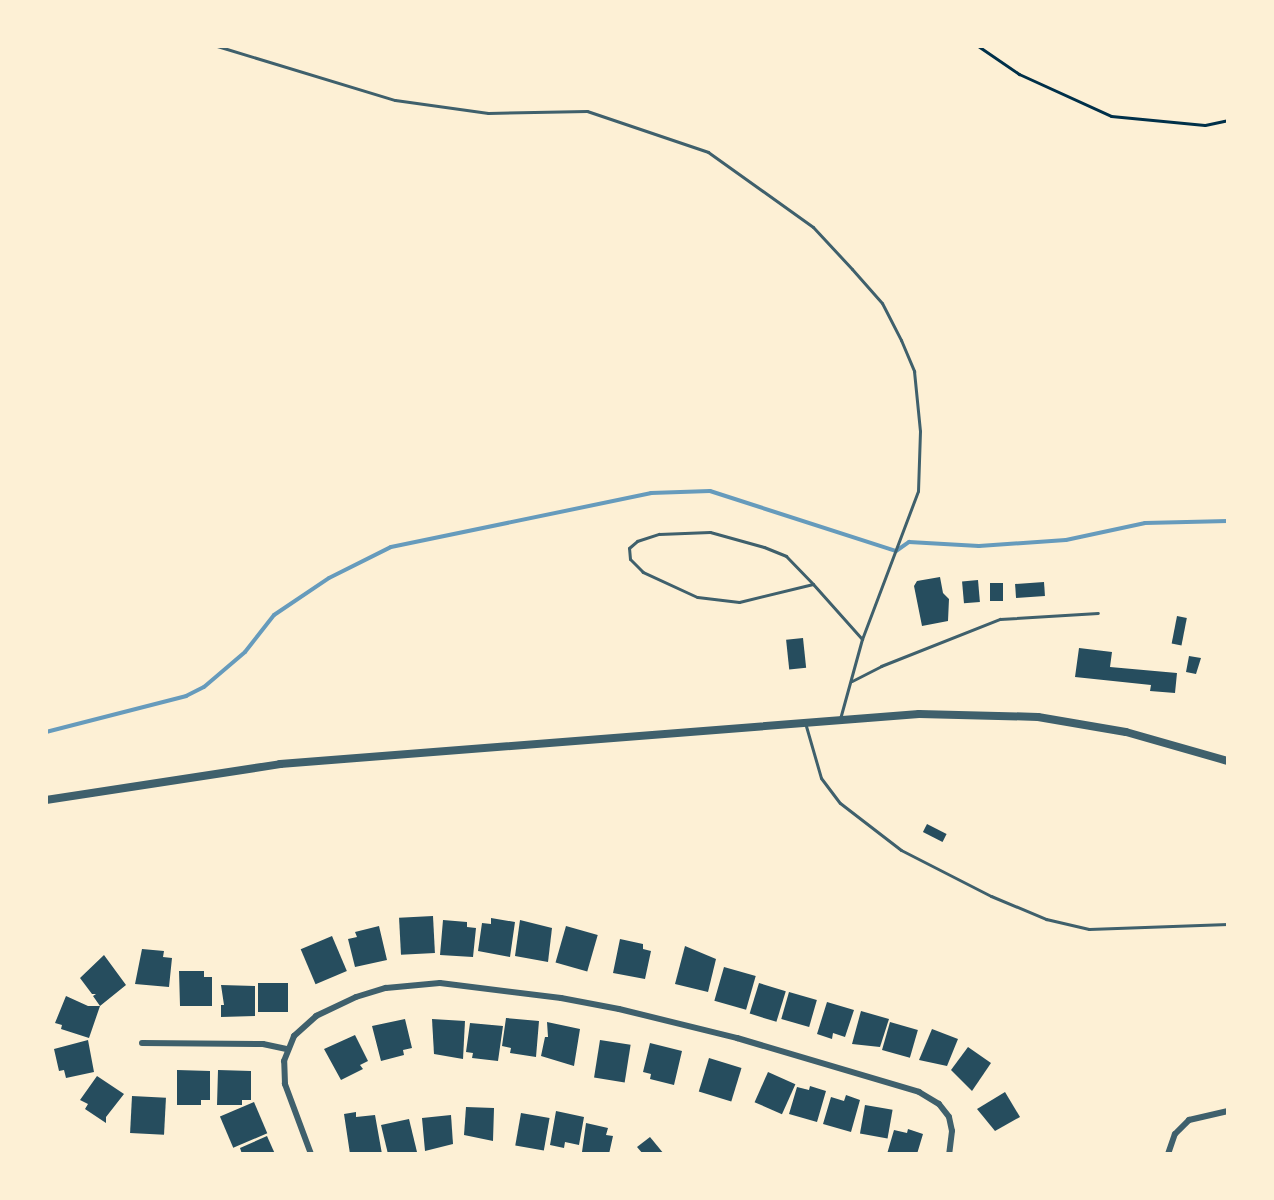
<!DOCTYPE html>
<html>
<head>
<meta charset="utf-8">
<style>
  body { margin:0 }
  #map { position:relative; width:1274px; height:1200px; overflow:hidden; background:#fdf0d5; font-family:Raleway,sans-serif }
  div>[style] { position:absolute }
  .stream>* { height:4px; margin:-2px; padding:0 2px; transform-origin:2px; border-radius:2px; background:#669bbc }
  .building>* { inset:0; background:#264d5e; transform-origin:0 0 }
  .path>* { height:3px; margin:-1.5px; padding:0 1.5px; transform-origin:1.5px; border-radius:1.5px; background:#003049 }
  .service>* { height:3px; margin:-1.5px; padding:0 1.5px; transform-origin:1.5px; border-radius:1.5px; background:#3f606c }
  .minor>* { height:6px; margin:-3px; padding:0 3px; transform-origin:3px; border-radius:3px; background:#3f606c }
  .tertiary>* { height:8px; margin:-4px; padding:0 4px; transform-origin:4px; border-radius:4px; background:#3f606c }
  span { translate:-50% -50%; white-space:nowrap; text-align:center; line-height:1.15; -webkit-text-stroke:6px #fdf0d5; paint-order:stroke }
  .frame { position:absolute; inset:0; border:48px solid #fdf0d5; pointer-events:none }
</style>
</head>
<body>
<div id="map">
  <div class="stream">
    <div style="left:46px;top:732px;width:145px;rotate:-14.4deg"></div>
    <div style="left:186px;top:696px;width:20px;rotate:-27deg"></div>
    <div style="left:204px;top:687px;width:54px;rotate:-40.5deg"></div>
    <div style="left:245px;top:652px;width:47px;rotate:-51.9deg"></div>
    <div style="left:274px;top:615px;width:66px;rotate:-33.9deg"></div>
    <div style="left:329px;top:578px;width:69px;rotate:-26.6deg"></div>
    <div style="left:391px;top:547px;width:266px;rotate:-11.7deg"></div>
    <div style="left:651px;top:493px;width:59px;rotate:-1.9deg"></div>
    <div style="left:710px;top:491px;width:195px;rotate:17.9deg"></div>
    <div style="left:896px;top:551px;width:16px;rotate:-35deg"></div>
    <div style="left:909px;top:542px;width:70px;rotate:3.3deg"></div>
    <div style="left:979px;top:546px;width:87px;rotate:-3.9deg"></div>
    <div style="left:1066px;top:540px;width:81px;rotate:-12.1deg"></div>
    <div style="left:1145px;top:523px;width:83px;rotate:-1.4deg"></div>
  </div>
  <div class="building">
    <div style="clip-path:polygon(940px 577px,943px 593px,949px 599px,948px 621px,922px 626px,914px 586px,917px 581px)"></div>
    <div style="left:978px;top:580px;width:22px;height:16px;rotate:85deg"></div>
    <div style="left:1044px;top:582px;width:14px;height:29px;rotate:86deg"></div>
    <div style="left:990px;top:583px;width:13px;height:18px"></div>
    <div style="left:1177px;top:616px;width:10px;height:28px;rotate:11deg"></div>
    <div style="left:803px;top:638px;width:30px;height:17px;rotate:84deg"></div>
    <div style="clip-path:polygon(1079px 648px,1112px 652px,1110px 667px,1177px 673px,1175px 693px,1150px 691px,1151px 685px,1075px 677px)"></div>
    <div style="clip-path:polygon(1189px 656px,1201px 658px,1196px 674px,1186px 672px)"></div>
    <div style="left:927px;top:824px;width:22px;height:9px;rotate:27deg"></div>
    <div style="left:433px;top:916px;width:37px;height:34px;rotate:87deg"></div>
    <div style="clip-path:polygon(491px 918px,515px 922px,510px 957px,478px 951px,482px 923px,491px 924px)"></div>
    <div style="clip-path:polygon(443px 920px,467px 922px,467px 927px,476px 928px,473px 957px,440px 955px)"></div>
    <div style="clip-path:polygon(520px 920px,552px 928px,548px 962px,515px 956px)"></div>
    <div style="clip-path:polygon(379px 926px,387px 960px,355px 967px,348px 939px,357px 937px,355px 932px)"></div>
    <div style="left:566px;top:926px;width:33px;height:38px;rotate:16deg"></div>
    <div style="left:332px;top:936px;width:38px;height:34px;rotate:67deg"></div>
    <div style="clip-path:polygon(620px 939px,643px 944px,643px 949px,651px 951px,645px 979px,613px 973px)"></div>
    <div style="clip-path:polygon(685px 946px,716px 959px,708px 992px,675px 984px)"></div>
    <div style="clip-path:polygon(142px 949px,164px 951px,163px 957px,172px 958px,169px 987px,135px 984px)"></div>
    <div style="clip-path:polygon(104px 955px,126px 985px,100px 1006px,93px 996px,96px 994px,92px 994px,80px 978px)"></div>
    <div style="left:724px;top:967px;width:33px;height:35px;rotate:16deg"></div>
    <div style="clip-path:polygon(179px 971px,204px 971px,204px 977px,212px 977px,212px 1006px,180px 1006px)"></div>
    <div style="left:258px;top:983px;width:30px;height:29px"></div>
    <div style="left:759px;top:983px;width:28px;height:32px;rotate:17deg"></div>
    <div style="clip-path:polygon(221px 985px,255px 986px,255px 1016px,221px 1017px,221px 1005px,224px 1005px)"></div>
    <div style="left:789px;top:992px;width:29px;height:28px;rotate:16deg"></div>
    <div style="clip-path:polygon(66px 996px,88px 1006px,100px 1006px,89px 1038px,61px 1029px,62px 1025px,55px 1023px)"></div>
    <div style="clip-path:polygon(827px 1002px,854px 1010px,845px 1037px,833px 1033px,832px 1039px,817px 1034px)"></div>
    <div style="clip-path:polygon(861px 1011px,889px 1019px,880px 1047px,852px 1044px)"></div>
    <div style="clip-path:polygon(506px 1018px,539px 1021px,536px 1057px,510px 1053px,511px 1048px,502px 1046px)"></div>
    <div style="clip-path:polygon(405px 1019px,412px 1048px,403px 1050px,404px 1055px,381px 1061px,372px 1026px)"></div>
    <div style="clip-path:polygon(432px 1019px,465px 1021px,463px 1059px,434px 1054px)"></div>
    <div style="clip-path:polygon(547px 1022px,580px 1029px,574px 1066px,541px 1056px,545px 1037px,548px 1037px)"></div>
    <div style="left:890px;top:1022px;width:29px;height:29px;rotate:16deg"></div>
    <div style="clip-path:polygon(470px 1023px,503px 1026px,498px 1061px,472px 1058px,473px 1053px,466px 1052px)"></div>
    <div style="clip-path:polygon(932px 1029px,958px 1039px,947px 1066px,919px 1060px)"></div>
    <div style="clip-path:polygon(355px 1035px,368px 1061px,360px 1065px,363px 1069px,341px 1080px,324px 1049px)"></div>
    <div style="clip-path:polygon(88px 1040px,94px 1072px,66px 1078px,64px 1070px,59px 1071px,54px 1049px)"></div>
    <div style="left:600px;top:1040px;width:31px;height:38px;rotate:9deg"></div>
    <div style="clip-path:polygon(650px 1043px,682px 1051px,674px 1085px,650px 1079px,651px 1074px,643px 1072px)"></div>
    <div style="clip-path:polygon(968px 1047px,991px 1063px,972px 1091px,951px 1070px)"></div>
    <div style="left:709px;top:1058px;width:34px;height:35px;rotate:17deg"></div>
    <div style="clip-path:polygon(177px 1070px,210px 1071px,210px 1100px,201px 1100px,201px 1105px,177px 1105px)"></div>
    <div style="clip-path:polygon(218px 1070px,251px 1071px,251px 1100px,242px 1100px,242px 1105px,217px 1105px)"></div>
    <div style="left:768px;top:1072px;width:30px;height:33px;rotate:24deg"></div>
    <div style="clip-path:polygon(97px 1076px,124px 1094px,106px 1117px,106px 1123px,85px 1109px,88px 1104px,80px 1100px)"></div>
    <div style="clip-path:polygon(810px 1086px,826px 1091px,817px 1122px,789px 1114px,797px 1087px,809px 1090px)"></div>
    <div style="clip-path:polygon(1005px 1092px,1020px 1117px,995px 1131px,977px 1109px)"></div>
    <div style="clip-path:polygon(846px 1095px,860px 1100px,851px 1132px,823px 1124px,831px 1097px,844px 1101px)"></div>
    <div style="left:132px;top:1096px;width:34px;height:37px;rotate:3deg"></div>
    <div style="left:254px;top:1102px;width:34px;height:37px;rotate:67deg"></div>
    <div style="left:865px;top:1105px;width:28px;height:29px;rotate:10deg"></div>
    <div style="clip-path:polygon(466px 1107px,494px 1108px,493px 1141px,464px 1135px)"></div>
    <div style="clip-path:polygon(556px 1111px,584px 1117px,579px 1145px,565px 1142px,564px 1148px,550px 1145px)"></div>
    <div style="clip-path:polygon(356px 1112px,356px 1117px,375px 1115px,382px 1154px,350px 1154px,344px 1114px)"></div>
    <div style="left:521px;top:1113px;width:29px;height:33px;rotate:10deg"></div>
    <div style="clip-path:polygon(451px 1115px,453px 1144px,425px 1151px,422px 1118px)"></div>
    <div style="clip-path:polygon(409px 1119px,417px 1152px,388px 1154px,381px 1125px)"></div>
    <div style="clip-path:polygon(586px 1123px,608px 1128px,606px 1135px,613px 1136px,609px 1154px,582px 1152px)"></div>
    <div style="clip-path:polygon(908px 1129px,923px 1134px,917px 1154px,887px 1154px,894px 1130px,907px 1133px)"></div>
    <div style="clip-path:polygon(267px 1136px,275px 1154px,242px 1154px,240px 1148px)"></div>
    <div style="clip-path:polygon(650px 1137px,664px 1154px,643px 1154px,637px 1147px)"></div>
  </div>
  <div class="path">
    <div style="left:978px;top:46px;width:50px;rotate:34.3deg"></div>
    <div style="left:1019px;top:74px;width:101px;rotate:24.5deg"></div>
    <div style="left:1111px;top:116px;width:94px;rotate:5.5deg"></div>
    <div style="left:1205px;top:125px;width:24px;rotate:-12deg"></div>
  </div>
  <div class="service">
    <div style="left:217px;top:46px;width:186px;rotate:16.9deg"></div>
    <div style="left:395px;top:100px;width:94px;rotate:8deg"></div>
    <div style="left:488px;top:113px;width:99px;rotate:-1.2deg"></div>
    <div style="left:587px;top:111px;width:128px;rotate:18.7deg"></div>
    <div style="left:708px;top:152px;width:129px;rotate:35.5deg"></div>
    <div style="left:813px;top:227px;width:57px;rotate:47.1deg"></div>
    <div style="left:852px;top:269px;width:45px;rotate:48.6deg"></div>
    <div style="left:882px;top:303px;width:42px;rotate:62.8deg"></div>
    <div style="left:901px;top:340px;width:34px;rotate:67deg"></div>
    <div style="left:914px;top:371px;width:60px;rotate:84.3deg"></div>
    <div style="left:920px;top:431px;width:60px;rotate:91.9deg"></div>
    <div style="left:918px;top:491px;width:158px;rotate:110.7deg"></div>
    <div style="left:862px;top:639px;width:83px;rotate:105.4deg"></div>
    <div style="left:813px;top:584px;width:76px;rotate:166.3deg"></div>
    <div style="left:739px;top:602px;width:42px;rotate:-173.2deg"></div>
    <div style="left:697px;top:597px;width:60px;rotate:-155.2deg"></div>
    <div style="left:643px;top:572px;width:18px;rotate:-135deg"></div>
    <div style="left:630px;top:559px;width:11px;rotate:-95deg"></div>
    <div style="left:629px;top:548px;width:11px;rotate:-41deg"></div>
    <div style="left:637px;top:541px;width:23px;rotate:-18deg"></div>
    <div style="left:659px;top:534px;width:51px;rotate:-2.2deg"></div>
    <div style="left:710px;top:532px;width:56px;rotate:15.5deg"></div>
    <div style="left:764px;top:547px;width:24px;rotate:22deg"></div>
    <div style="left:786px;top:556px;width:39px;rotate:46deg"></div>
    <div style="left:813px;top:584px;width:74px;rotate:48.3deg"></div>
    <div style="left:852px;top:681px;width:33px;rotate:-27deg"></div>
    <div style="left:881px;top:666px;width:128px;rotate:-21.6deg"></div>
    <div style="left:1000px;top:619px;width:98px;rotate:-3.5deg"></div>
    <div style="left:806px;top:726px;width:54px;rotate:73.9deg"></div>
    <div style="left:821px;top:778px;width:31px;rotate:53deg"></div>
    <div style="left:840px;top:803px;width:77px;rotate:37.6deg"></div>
    <div style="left:901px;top:850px;width:101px;rotate:27.1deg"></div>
    <div style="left:991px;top:896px;width:60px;rotate:22.7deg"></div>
    <div style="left:1046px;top:919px;width:44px;rotate:13.1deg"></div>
    <div style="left:1089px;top:929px;width:139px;rotate:-2.1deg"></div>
  </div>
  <div class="minor">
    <div style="left:142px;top:1043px;width:121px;rotate:0.5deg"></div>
    <div style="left:263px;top:1044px;width:24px;rotate:12deg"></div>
    <div style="left:311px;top:1154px;width:75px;rotate:-110.4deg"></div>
    <div style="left:285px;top:1084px;width:23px;rotate:-92deg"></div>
    <div style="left:284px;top:1061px;width:27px;rotate:-68deg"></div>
    <div style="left:294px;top:1036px;width:30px;rotate:-42deg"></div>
    <div style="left:316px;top:1016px;width:44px;rotate:-25.4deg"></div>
    <div style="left:356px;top:997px;width:31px;rotate:-17deg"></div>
    <div style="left:386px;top:988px;width:54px;rotate:-5.3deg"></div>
    <div style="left:440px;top:983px;width:122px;rotate:7.1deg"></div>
    <div style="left:561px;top:998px;width:59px;rotate:10.7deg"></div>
    <div style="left:619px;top:1009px;width:122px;rotate:13.8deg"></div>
    <div style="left:737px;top:1038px;width:190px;rotate:16.5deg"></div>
    <div style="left:919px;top:1092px;width:23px;rotate:31deg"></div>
    <div style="left:939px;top:1104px;width:16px;rotate:52deg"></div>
    <div style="left:949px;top:1117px;width:14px;rotate:78deg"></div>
    <div style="left:952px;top:1131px;width:23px;rotate:97deg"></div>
    <div style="left:1168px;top:1154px;width:21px;rotate:-71deg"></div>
    <div style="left:1175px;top:1134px;width:20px;rotate:-45deg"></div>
    <div style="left:1189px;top:1120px;width:40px;rotate:-13deg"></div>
  </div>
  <div class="tertiary">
    <div style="left:46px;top:800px;width:237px;rotate:-8.7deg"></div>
    <div style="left:280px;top:764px;width:641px;rotate:-4.47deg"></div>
    <div style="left:919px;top:714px;width:119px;rotate:1.4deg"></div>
    <div style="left:1038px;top:717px;width:89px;rotate:9.7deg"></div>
    <div style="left:1126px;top:732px;width:106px;rotate:15.9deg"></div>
  </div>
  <div class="frame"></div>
</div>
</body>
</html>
